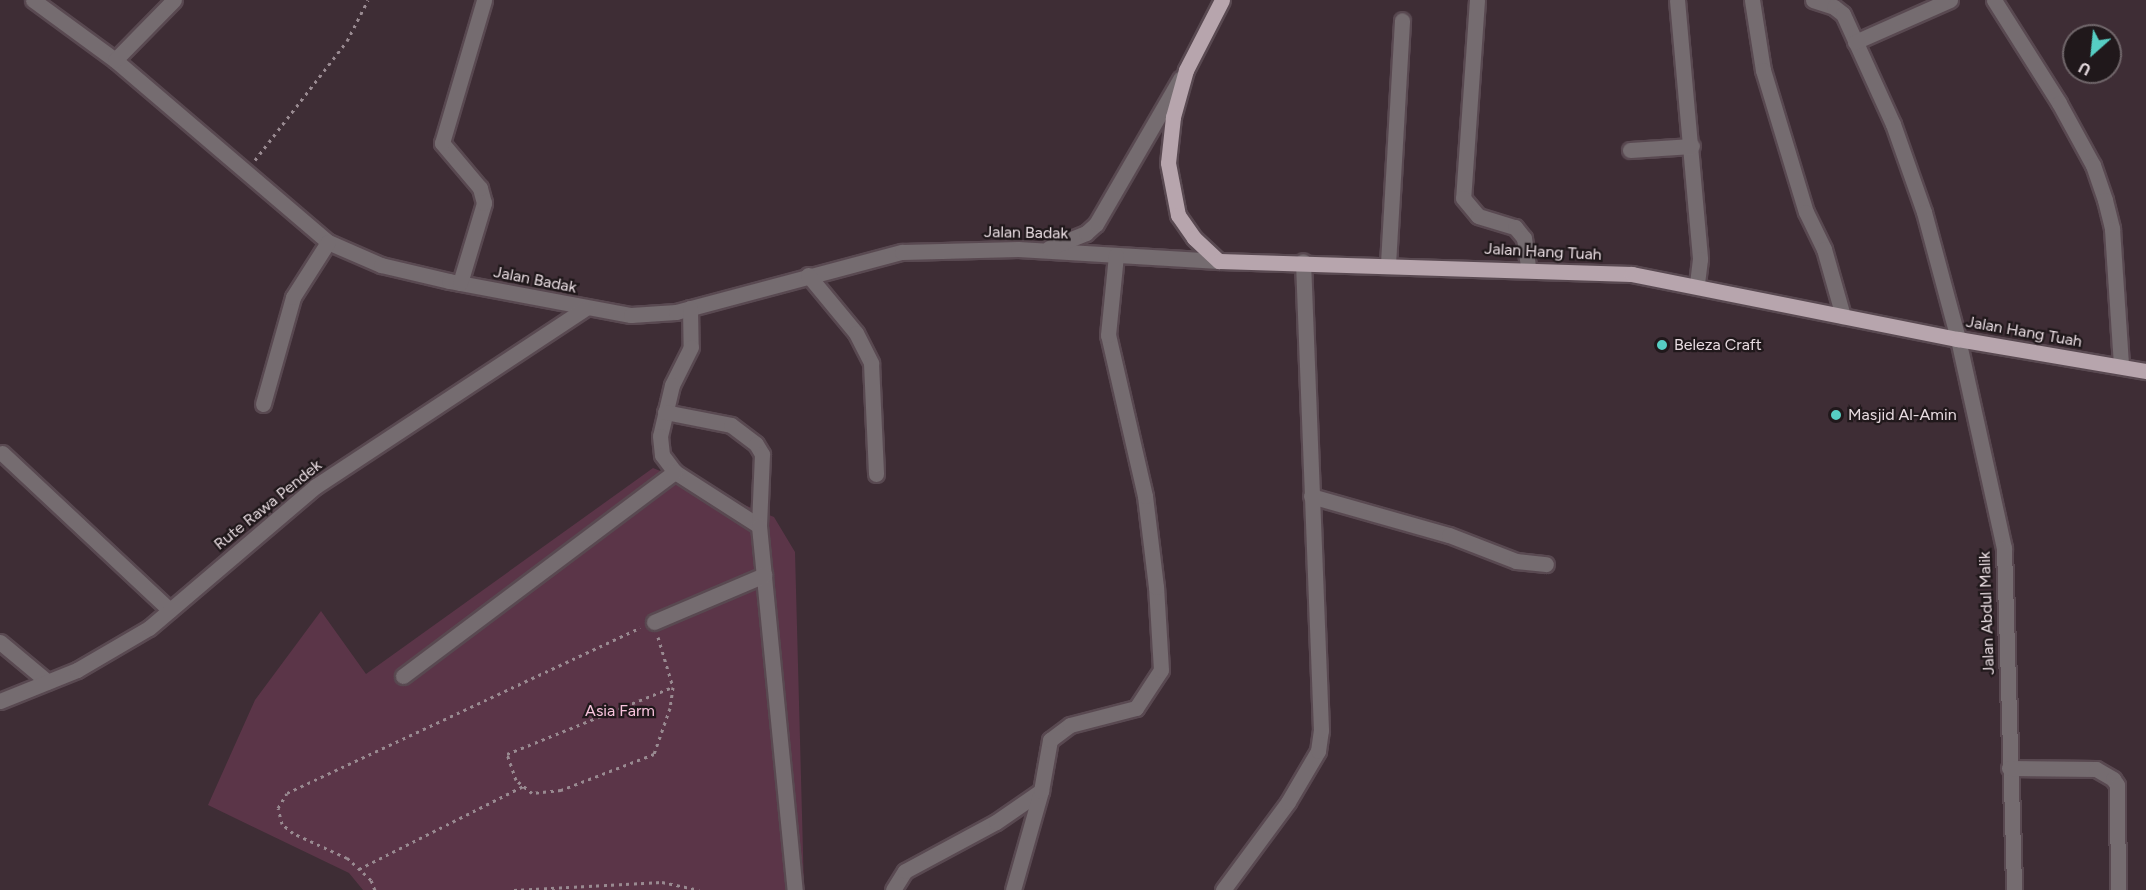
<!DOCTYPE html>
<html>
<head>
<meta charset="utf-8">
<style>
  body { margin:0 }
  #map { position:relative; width:2146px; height:890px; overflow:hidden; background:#3e2d35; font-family:Figtree,sans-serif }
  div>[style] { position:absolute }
  .green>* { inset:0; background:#5b3548 }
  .path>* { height:3px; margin-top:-1.5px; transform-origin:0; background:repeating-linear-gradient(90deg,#998a91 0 3px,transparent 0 7.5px) }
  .roads { filter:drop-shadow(2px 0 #594951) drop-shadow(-2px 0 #594951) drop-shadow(0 2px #594951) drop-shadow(0 -2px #594951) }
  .minor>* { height:15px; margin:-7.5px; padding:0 7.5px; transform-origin:7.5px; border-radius:7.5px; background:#756c70 }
  .major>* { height:15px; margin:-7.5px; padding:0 7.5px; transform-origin:7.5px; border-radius:7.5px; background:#b7a5ad }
  .dots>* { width:16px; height:16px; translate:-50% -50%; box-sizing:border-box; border:3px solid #20181b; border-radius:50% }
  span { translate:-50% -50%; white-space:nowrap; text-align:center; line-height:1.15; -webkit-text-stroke:4.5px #20181b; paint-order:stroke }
  .street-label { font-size:16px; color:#e8dce1 }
  .poi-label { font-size:16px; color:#e8dce1 }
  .left { translate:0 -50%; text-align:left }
  .park-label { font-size:16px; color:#f7c3dc }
  .north { position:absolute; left:2062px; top:24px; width:60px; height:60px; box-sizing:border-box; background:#20181b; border:2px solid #70666a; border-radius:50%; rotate:207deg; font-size:16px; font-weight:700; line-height:24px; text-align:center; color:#e8dce1 }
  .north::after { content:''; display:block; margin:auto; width:21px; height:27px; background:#56cec4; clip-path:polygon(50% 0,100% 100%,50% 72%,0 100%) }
</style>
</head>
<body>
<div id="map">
  <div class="green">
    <div style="clip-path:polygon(653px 468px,774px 517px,795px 552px,804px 890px,363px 890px,349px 873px,208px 805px,255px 700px,321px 611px,366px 674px)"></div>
  </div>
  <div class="path">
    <div style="left:255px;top:160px;width:150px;rotate:-52.3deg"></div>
    <div style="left:347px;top:41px;width:46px;rotate:-62.9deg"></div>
    <div style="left:658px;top:637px;width:52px;rotate:73.3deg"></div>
    <div style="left:673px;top:687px;width:21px;rotate:98deg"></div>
    <div style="left:670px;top:708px;width:49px;rotate:109.2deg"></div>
    <div style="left:654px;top:754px;width:100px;rotate:158.8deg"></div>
    <div style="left:561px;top:790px;width:29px;rotate:174deg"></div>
    <div style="left:532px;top:793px;width:21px;rotate:-141deg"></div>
    <div style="left:516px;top:780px;width:28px;rotate:-109deg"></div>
    <div style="left:507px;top:754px;width:179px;rotate:-22deg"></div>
    <div style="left:359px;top:869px;width:184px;rotate:-26.8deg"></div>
    <div style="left:375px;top:890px;width:11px;rotate:-112deg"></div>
    <div style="left:371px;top:880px;width:33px;rotate:-137deg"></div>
    <div style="left:347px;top:858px;width:60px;rotate:-155.2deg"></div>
    <div style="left:293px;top:833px;width:14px;rotate:-141deg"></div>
    <div style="left:282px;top:824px;width:16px;rotate:-104deg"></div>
    <div style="left:278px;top:808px;width:17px;rotate:-59deg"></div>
    <div style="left:287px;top:793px;width:390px;rotate:-25.1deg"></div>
    <div style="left:514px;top:890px;width:148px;rotate:-3.1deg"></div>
    <div style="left:662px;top:882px;width:38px;rotate:12deg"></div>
  </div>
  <div class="roads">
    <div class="minor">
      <div style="left:33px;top:0;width:102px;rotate:36.2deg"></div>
      <div style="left:115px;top:60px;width:280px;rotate:40.5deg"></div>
      <div style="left:328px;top:242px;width:58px;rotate:23.5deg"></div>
      <div style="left:381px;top:265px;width:70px;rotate:13.2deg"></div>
      <div style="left:449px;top:281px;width:185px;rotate:10.6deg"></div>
      <div style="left:631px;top:315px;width:45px;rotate:-3.8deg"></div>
      <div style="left:676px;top:312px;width:234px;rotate:-14.9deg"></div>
      <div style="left:902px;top:252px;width:116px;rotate:-1.5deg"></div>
      <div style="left:1018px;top:249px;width:201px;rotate:3.4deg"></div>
      <div style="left:1477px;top:0;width:198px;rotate:94deg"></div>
      <div style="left:1463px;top:198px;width:23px;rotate:50deg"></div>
      <div style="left:1478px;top:216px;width:39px;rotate:17deg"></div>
      <div style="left:1515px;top:227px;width:14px;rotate:51deg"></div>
      <div style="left:1524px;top:238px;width:30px;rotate:82deg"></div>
      <div style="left:1677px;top:0;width:260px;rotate:84.9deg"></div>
      <div style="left:1700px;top:259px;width:26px;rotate:97deg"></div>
      <div style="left:1752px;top:0;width:71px;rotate:81.1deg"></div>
      <div style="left:1763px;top:70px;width:148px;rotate:73.2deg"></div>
      <div style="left:1806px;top:212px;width:41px;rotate:64.1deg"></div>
      <div style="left:1824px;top:249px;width:70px;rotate:74.2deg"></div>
      <div style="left:1813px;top:0;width:22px;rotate:18deg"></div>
      <div style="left:1834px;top:7px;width:11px;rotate:38deg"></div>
      <div style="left:1843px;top:14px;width:121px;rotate:65.6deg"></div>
      <div style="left:1893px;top:124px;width:93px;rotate:70.6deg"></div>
      <div style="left:1924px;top:212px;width:131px;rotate:75deg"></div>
      <div style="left:1958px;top:339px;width:214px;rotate:77.6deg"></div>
      <div style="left:2004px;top:548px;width:342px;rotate:88.3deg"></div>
      <div style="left:1994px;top:0;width:122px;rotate:57.7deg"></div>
      <div style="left:2059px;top:103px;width:71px;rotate:61.3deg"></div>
      <div style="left:2093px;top:165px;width:37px;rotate:71deg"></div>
      <div style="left:2105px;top:200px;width:30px;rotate:76deg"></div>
      <div style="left:2112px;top:229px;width:137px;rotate:86.2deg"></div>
      <div style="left:1855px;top:42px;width:104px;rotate:-23.9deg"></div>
      <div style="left:115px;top:60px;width:84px;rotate:-45.5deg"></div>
      <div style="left:1630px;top:150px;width:62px;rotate:-3.7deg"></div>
      <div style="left:1049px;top:248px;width:40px;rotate:-22deg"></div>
      <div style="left:1086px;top:233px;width:13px;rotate:-42deg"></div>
      <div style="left:1096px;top:224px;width:168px;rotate:-59.9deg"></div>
      <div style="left:1388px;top:264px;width:244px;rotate:-86.7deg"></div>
      <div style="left:808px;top:275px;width:75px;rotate:50.4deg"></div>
      <div style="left:856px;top:333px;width:34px;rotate:63deg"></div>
      <div style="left:871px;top:363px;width:111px;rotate:87.4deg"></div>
      <div style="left:460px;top:283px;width:84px;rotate:-73.3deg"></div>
      <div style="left:484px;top:203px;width:16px;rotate:-105deg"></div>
      <div style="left:480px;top:188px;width:59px;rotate:-130.2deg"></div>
      <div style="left:442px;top:143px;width:149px;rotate:-73.6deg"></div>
      <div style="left:690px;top:308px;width:39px;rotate:89deg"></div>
      <div style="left:691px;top:347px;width:42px;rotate:116.6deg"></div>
      <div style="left:672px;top:385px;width:52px;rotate:103.2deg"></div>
      <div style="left:660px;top:436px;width:19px;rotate:84deg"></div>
      <div style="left:662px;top:455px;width:21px;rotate:53deg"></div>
      <div style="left:675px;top:472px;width:100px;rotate:32.7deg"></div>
      <div style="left:263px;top:404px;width:111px;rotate:-74.3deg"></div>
      <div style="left:293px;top:297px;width:65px;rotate:-57.5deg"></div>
      <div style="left:665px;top:412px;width:67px;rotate:11.1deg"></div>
      <div style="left:731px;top:425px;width:31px;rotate:37deg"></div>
      <div style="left:756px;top:444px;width:12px;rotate:59deg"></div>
      <div style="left:762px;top:454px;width:72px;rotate:92.4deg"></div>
      <div style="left:759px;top:526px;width:366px;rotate:84.4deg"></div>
      <div style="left:2px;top:453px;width:230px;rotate:43.1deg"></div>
      <div style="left:1311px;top:496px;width:143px;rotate:15.8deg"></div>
      <div style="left:1449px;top:535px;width:72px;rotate:21.2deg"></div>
      <div style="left:1516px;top:561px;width:30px;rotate:6deg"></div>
      <div style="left:654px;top:622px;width:120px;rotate:-23.1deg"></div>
      <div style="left:0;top:642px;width:62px;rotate:39.8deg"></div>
      <div style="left:403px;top:676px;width:340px;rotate:-36.9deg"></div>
      <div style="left:0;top:701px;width:83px;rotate:-21.9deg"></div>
      <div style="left:77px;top:670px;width:83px;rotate:-30.3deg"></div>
      <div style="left:149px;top:628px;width:219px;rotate:-40.4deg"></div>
      <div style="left:316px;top:486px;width:323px;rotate:-33.4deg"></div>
      <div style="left:2009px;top:768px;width:87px;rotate:0.7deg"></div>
      <div style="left:2096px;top:769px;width:20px;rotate:30deg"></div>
      <div style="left:2113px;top:779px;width:7px;rotate:56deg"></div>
      <div style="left:2117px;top:785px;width:105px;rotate:89.5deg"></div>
      <div style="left:893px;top:890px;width:22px;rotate:-58deg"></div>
      <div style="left:905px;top:871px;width:103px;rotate:-28.3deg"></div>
      <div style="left:996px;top:822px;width:55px;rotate:-34.6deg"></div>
      <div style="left:1013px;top:890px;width:103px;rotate:-74.2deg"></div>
      <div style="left:1041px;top:791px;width:52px;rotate:-80deg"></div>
      <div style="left:1050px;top:740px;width:25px;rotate:-37deg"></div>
      <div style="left:1070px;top:725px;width:68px;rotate:-14.4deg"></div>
      <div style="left:1136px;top:708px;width:45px;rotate:-56.7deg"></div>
      <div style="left:1161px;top:670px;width:83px;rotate:-93.4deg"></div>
      <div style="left:1156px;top:587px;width:92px;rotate:-96.9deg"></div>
      <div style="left:1145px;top:496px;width:165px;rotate:-102.9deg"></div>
      <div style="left:1108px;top:335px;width:80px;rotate:-84.3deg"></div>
      <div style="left:1223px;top:890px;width:109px;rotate:-53.5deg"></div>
      <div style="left:1288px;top:802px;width:59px;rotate:-59.5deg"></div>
      <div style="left:1318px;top:751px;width:21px;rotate:-82deg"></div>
      <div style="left:1321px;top:730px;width:469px;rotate:-92.2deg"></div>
    </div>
    <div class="major">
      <div style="left:1222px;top:0;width:79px;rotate:117.2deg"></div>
      <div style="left:1186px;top:70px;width:49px;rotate:105.5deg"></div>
      <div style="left:1173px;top:117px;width:46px;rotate:96.2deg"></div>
      <div style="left:1168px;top:163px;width:53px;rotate:79.1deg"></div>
      <div style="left:1178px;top:215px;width:28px;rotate:55deg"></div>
      <div style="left:1194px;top:238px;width:34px;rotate:43deg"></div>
      <div style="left:1219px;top:261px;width:413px;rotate:1.8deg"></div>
      <div style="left:1632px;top:274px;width:332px;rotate:11.3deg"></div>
      <div style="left:1958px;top:339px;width:191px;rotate:9.7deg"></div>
    </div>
  </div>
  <div class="dots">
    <div style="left:1662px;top:345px;background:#56cec4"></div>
    <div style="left:1836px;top:415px;background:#56cec4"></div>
  </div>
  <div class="street-label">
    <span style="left:1026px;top:233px;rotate:1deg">Jalan Badak</span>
    <span style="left:1543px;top:252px;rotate:3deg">Jalan Hang Tuah</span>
    <span style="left:535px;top:280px;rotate:11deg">Jalan Badak</span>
    <span style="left:2024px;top:332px;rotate:10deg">Jalan Hang Tuah</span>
    <span style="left:268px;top:505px;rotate:-39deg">Rute Rawa Pendek</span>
    <span style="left:1987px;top:613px;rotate:-92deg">Jalan Abdul Malik</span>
  </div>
  <div class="poi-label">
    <span class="left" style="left:1674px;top:345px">Beleza Craft</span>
    <span class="left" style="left:1848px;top:415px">Masjid Al-Amin</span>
  </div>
  <div class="park-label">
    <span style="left:620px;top:711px">Asia Farm</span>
  </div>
  <div class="north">U</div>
</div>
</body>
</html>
